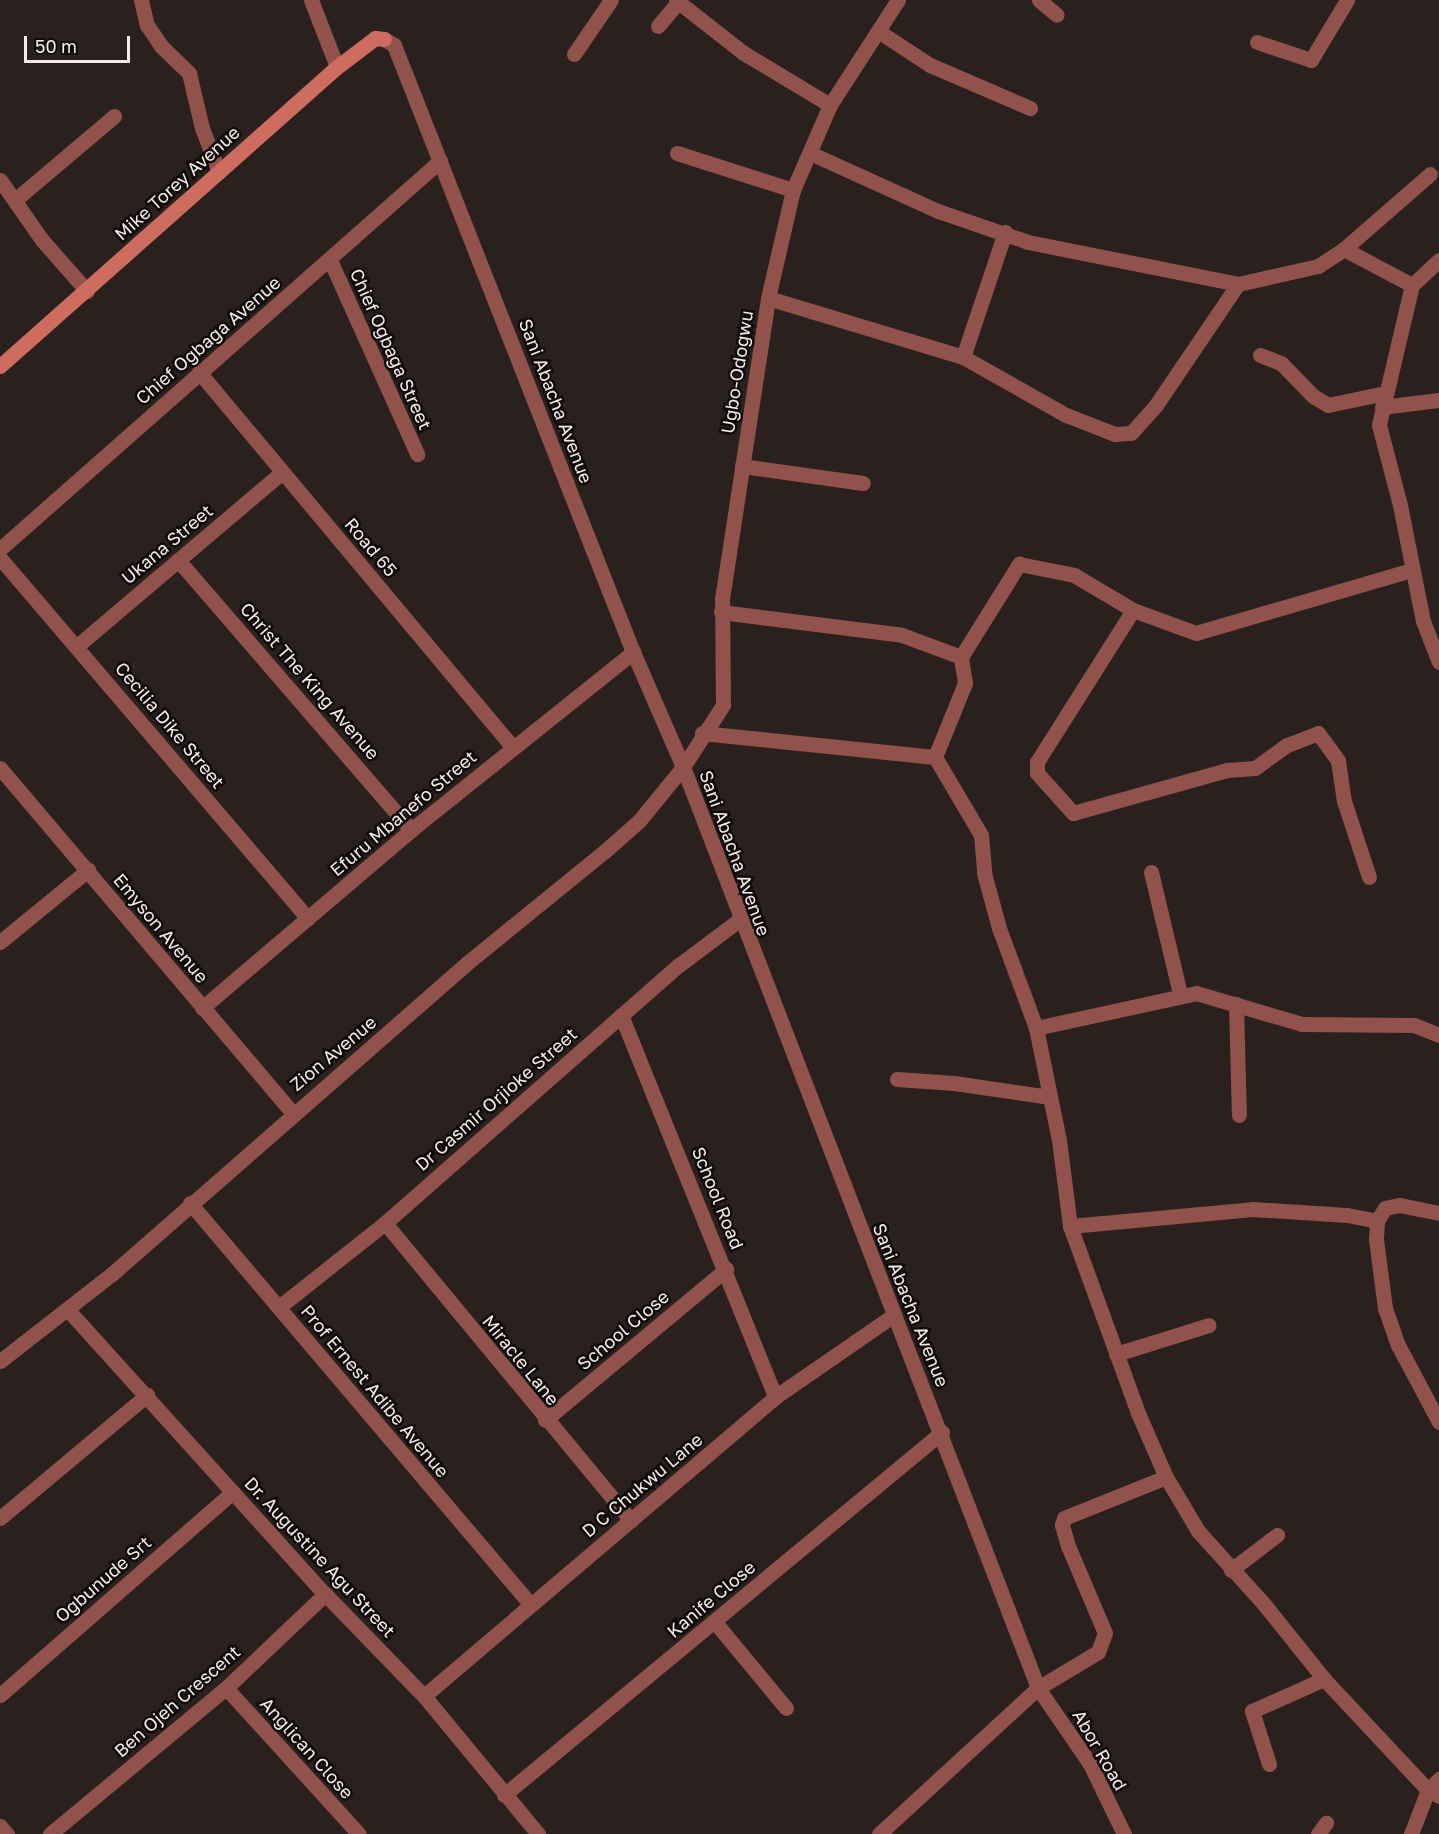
<!DOCTYPE html>
<html>
<head>
<meta charset="utf-8">
<style>
  body { margin:0 }
  #map { position:relative; width:1439px; height:1834px; overflow:hidden; background:#2a201e; font-family:"Golos Text",sans-serif }
  div>[style] { position:absolute }
  .minor>* { height:15px; margin:-7.5px; padding:0 7.5px; transform-origin:7.5px; border-radius:7.5px; background:#91524b }
  .tertiary>* { height:15px; margin:-7.5px; padding:0 7.5px; transform-origin:7.5px; border-radius:7.5px; background:#91524b }
  .secondary>* { height:15px; margin:-7.5px; padding:0 7.5px; transform-origin:7.5px; border-radius:7.5px; background:#cf6c60 }
  span { translate:-50% -50%; white-space:nowrap; text-align:center; line-height:1.15; -webkit-text-stroke:5px #0f0b0a; paint-order:stroke }
  .street-label { font-size:18px; color:#f3eceb }
  .scale { position:absolute; left:24px; top:36px; width:106px; height:27px; box-sizing:border-box; border:3px solid #f3eceb; border-top:0; padding-left:8px; font-size:18px; line-height:21px; white-space:nowrap; color:#f3eceb; -webkit-text-stroke:4px #0f0b0a; paint-order:stroke }
</style>
</head>
<body>
<div id="map">
  <div class="minor">
    <div style="left:141px;top:0;width:26px;rotate:77deg"></div>
    <div style="left:147px;top:25px;width:25px;rotate:56deg"></div>
    <div style="left:161px;top:46px;width:39px;rotate:44deg"></div>
    <div style="left:189px;top:73px;width:57px;rotate:76.7deg"></div>
    <div style="left:202px;top:128px;width:47px;rotate:68.9deg"></div>
    <div style="left:311px;top:0;width:72px;rotate:68.8deg"></div>
    <div style="left:676px;top:0;width:84px;rotate:38.2deg"></div>
    <div style="left:742px;top:52px;width:103px;rotate:31.1deg"></div>
    <div style="left:1039px;top:0;width:23px;rotate:40deg"></div>
    <div style="left:658px;top:26px;width:31px;rotate:-50deg"></div>
    <div style="left:878px;top:31px;width:62px;rotate:33.2deg"></div>
    <div style="left:930px;top:65px;width:109px;rotate:23.3deg"></div>
    <div style="left:1257px;top:42px;width:57px;rotate:18.4deg"></div>
    <div style="left:1311px;top:60px;width:70px;rotate:-59deg"></div>
    <div style="left:574px;top:54px;width:65px;rotate:-55.6deg"></div>
    <div style="left:677px;top:153px;width:122px;rotate:17.7deg"></div>
    <div style="left:810px;top:153px;width:141px;rotate:24.4deg"></div>
    <div style="left:938px;top:211px;width:95px;rotate:19deg"></div>
    <div style="left:1028px;top:242px;width:214px;rotate:11.3deg"></div>
    <div style="left:0;top:180px;width:73px;rotate:55deg"></div>
    <div style="left:42px;top:240px;width:68px;rotate:48.6deg"></div>
    <div style="left:15px;top:200px;width:130px;rotate:-40.3deg"></div>
    <div style="left:1344px;top:249px;width:114px;rotate:-41.1deg"></div>
    <div style="left:330px;top:260px;width:213px;rotate:65.8deg"></div>
    <div style="left:1439px;top:260px;width:37px;rotate:137deg"></div>
    <div style="left:1412px;top:285px;width:144px;rotate:103.3deg"></div>
    <div style="left:1379px;top:425px;width:83px;rotate:75.3deg"></div>
    <div style="left:1400px;top:505px;width:118px;rotate:78.8deg"></div>
    <div style="left:1423px;top:621px;width:44px;rotate:68.7deg"></div>
    <div style="left:768px;top:298px;width:204px;rotate:16.8deg"></div>
    <div style="left:963px;top:357px;width:118px;rotate:29.4deg"></div>
    <div style="left:1066px;top:415px;width:53px;rotate:21.2deg"></div>
    <div style="left:1115px;top:434px;width:16px;rotate:-4deg"></div>
    <div style="left:1131px;top:433px;width:38px;rotate:-48deg"></div>
    <div style="left:1156px;top:405px;width:146px;rotate:-55.9deg"></div>
    <div style="left:1238px;top:284px;width:82px;rotate:-12.7deg"></div>
    <div style="left:1318px;top:266px;width:31px;rotate:-33deg"></div>
    <div style="left:1344px;top:249px;width:77px;rotate:27.9deg"></div>
    <div style="left:1260px;top:355px;width:22px;rotate:21deg"></div>
    <div style="left:1281px;top:363px;width:46px;rotate:45.9deg"></div>
    <div style="left:1313px;top:396px;width:17px;rotate:31deg"></div>
    <div style="left:1328px;top:405px;width:58px;rotate:-11.9deg"></div>
    <div style="left:963px;top:357px;width:132px;rotate:-71.4deg"></div>
    <div style="left:199px;top:372px;width:489px;rotate:50.1deg"></div>
    <div style="left:1382px;top:407px;width:57px;rotate:-7deg"></div>
    <div style="left:742px;top:466px;width:122px;rotate:8deg"></div>
    <div style="left:0;top:549px;width:587px;rotate:-41.41deg"></div>
    <div style="left:0;top:558px;width:474px;rotate:49.5deg"></div>
    <div style="left:178px;top:560px;width:357px;rotate:49.2deg"></div>
    <div style="left:1133px;top:610px;width:180px;rotate:122.3deg"></div>
    <div style="left:1037px;top:762px;width:11px;rotate:90deg"></div>
    <div style="left:1037px;top:773px;width:54px;rotate:48deg"></div>
    <div style="left:1073px;top:813px;width:160px;rotate:-15.6deg"></div>
    <div style="left:1227px;top:770px;width:28px;rotate:-4deg"></div>
    <div style="left:1255px;top:768px;width:39px;rotate:-36deg"></div>
    <div style="left:1287px;top:745px;width:33px;rotate:-21deg"></div>
    <div style="left:1318px;top:733px;width:34px;rotate:54deg"></div>
    <div style="left:1338px;top:761px;width:40px;rotate:81.5deg"></div>
    <div style="left:1344px;top:801px;width:80px;rotate:71.8deg"></div>
    <div style="left:721px;top:612px;width:182px;rotate:7.2deg"></div>
    <div style="left:902px;top:635px;width:63px;rotate:20.4deg"></div>
    <div style="left:77px;top:646px;width:269px;rotate:-40.3deg"></div>
    <div style="left:702px;top:733px;width:234px;rotate:5.9deg"></div>
    <div style="left:935px;top:757px;width:91px;rotate:59.5deg"></div>
    <div style="left:981px;top:835px;width:38px;rotate:85deg"></div>
    <div style="left:984px;top:873px;width:57px;rotate:74.7deg"></div>
    <div style="left:999px;top:928px;width:107px;rotate:69.7deg"></div>
    <div style="left:1036px;top:1028px;width:114px;rotate:78.4deg"></div>
    <div style="left:1059px;top:1140px;width:87px;rotate:82.7deg"></div>
    <div style="left:1070px;top:1226px;width:199px;rotate:70deg"></div>
    <div style="left:1138px;top:1413px;width:70px;rotate:66.4deg"></div>
    <div style="left:1166px;top:1477px;width:63px;rotate:59.3deg"></div>
    <div style="left:1198px;top:1531px;width:97px;rotate:47.9deg"></div>
    <div style="left:1263px;top:1603px;width:97px;rotate:51.2deg"></div>
    <div style="left:1324px;top:1679px;width:152px;rotate:46.9deg"></div>
    <div style="left:1428px;top:1790px;width:13px;rotate:29deg"></div>
    <div style="left:935px;top:757px;width:80px;rotate:-67.9deg"></div>
    <div style="left:965px;top:683px;width:26px;rotate:-99deg"></div>
    <div style="left:961px;top:657px;width:110px;rotate:-58.1deg"></div>
    <div style="left:1019px;top:564px;width:56px;rotate:11.3deg"></div>
    <div style="left:1074px;top:575px;width:69px;rotate:30.7deg"></div>
    <div style="left:1133px;top:610px;width:67px;rotate:20.1deg"></div>
    <div style="left:1196px;top:633px;width:225px;rotate:-16.3deg"></div>
    <div style="left:0;top:768px;width:453px;rotate:49.7deg"></div>
    <div style="left:1151px;top:872px;width:125px;rotate:76.6deg"></div>
    <div style="left:0;top:942px;width:114px;rotate:-39.3deg"></div>
    <div style="left:1236px;top:1004px;width:111px;rotate:88.5deg"></div>
    <div style="left:202px;top:1008px;width:275px;rotate:-40.4deg"></div>
    <div style="left:411px;top:830px;width:285px;rotate:-38.7deg"></div>
    <div style="left:621px;top:1015px;width:412px;rotate:68deg"></div>
    <div style="left:1036px;top:1028px;width:164px;rotate:-12.3deg"></div>
    <div style="left:1196px;top:993px;width:110px;rotate:16.3deg"></div>
    <div style="left:1302px;top:1024px;width:112px;rotate:0.5deg"></div>
    <div style="left:1414px;top:1025px;width:27px;rotate:22deg"></div>
    <div style="left:897px;top:1079px;width:57px;rotate:4deg"></div>
    <div style="left:954px;top:1083px;width:97px;rotate:8.3deg"></div>
    <div style="left:190px;top:1203px;width:527px;rotate:49.69deg"></div>
    <div style="left:1439px;top:1213px;width:41px;rotate:-168.7deg"></div>
    <div style="left:1399px;top:1205px;width:14px;rotate:168deg"></div>
    <div style="left:1385px;top:1208px;width:15px;rotate:122deg"></div>
    <div style="left:1377px;top:1221px;width:18px;rotate:93deg"></div>
    <div style="left:1376px;top:1239px;width:70px;rotate:82.6deg"></div>
    <div style="left:1385px;top:1308px;width:39px;rotate:71deg"></div>
    <div style="left:1398px;top:1345px;width:87px;rotate:62deg"></div>
    <div style="left:385px;top:1223px;width:386px;rotate:50.4deg"></div>
    <div style="left:1070px;top:1226px;width:183px;rotate:-5.3deg"></div>
    <div style="left:1252px;top:1209px;width:95px;rotate:3.6deg"></div>
    <div style="left:1347px;top:1215px;width:31px;rotate:11deg"></div>
    <div style="left:279px;top:1307px;width:135px;rotate:-38.4deg"></div>
    <div style="left:385px;top:1223px;width:391px;rotate:-41.3deg"></div>
    <div style="left:679px;top:965px;width:75px;rotate:-36.9deg"></div>
    <div style="left:68px;top:1310px;width:383px;rotate:47.9deg"></div>
    <div style="left:325px;top:1594px;width:142px;rotate:45.9deg"></div>
    <div style="left:424px;top:1696px;width:179px;rotate:50.4deg"></div>
    <div style="left:1116px;top:1354px;width:97px;rotate:-17.3deg"></div>
    <div style="left:0;top:1361px;width:143px;rotate:-37.9deg"></div>
    <div style="left:113px;top:1273px;width:471px;rotate:-41.2deg"></div>
    <div style="left:467px;top:963px;width:178px;rotate:-39.1deg"></div>
    <div style="left:605px;top:851px;width:45px;rotate:-41.4deg"></div>
    <div style="left:639px;top:821px;width:70px;rotate:-50.8deg"></div>
    <div style="left:545px;top:1420px;width:236px;rotate:-39.8deg"></div>
    <div style="left:0;top:1518px;width:192px;rotate:-39.9deg"></div>
    <div style="left:1231px;top:1570px;width:58px;rotate:-37.3deg"></div>
    <div style="left:714px;top:1621px;width:113px;rotate:50.4deg"></div>
    <div style="left:226px;top:1688px;width:197px;rotate:47.7deg"></div>
    <div style="left:0;top:1695px;width:309px;rotate:-41.1deg"></div>
    <div style="left:424px;top:1696px;width:461px;rotate:-40.4deg"></div>
    <div style="left:775px;top:1397px;width:145px;rotate:-34.6deg"></div>
    <div style="left:1269px;top:1764px;width:56px;rotate:-107.8deg"></div>
    <div style="left:1252px;top:1711px;width:79px;rotate:-24deg"></div>
    <div style="left:504px;top:1795px;width:569px;rotate:-39.65deg"></div>
    <div style="left:0;top:1826px;width:11px;rotate:49deg"></div>
    <div style="left:50px;top:1834px;width:229px;rotate:-39.7deg"></div>
    <div style="left:226px;top:1688px;width:137px;rotate:-43.5deg"></div>
    <div style="left:879px;top:1834px;width:216px;rotate:-42.6deg"></div>
    <div style="left:1038px;top:1688px;width:70px;rotate:-31deg"></div>
    <div style="left:1098px;top:1652px;width:20px;rotate:-70deg"></div>
    <div style="left:1105px;top:1633px;width:95px;rotate:-113deg"></div>
    <div style="left:1068px;top:1546px;width:22px;rotate:-106deg"></div>
    <div style="left:1062px;top:1525px;width:7px;rotate:-74deg"></div>
    <div style="left:1064px;top:1518px;width:110px;rotate:-21.9deg"></div>
    <div style="left:1318px;top:1834px;width:14px;rotate:-54deg"></div>
    <div style="left:1411px;top:1834px;width:47px;rotate:-68.9deg"></div>
    <div style="left:1428px;top:1790px;width:16px;rotate:-45deg"></div>
  </div>
  <div class="tertiary">
    <div style="left:384px;top:39px;width:12px;rotate:31deg"></div>
    <div style="left:394px;top:45px;width:652px;rotate:68.51deg"></div>
    <div style="left:633px;top:652px;width:125px;rotate:66.5deg"></div>
    <div style="left:683px;top:767px;width:987px;rotate:68.92deg"></div>
    <div style="left:1038px;top:1688px;width:92px;rotate:55.6deg"></div>
    <div style="left:1090px;top:1764px;width:78px;rotate:64.1deg"></div>
    <div style="left:683px;top:767px;width:74px;rotate:-57.2deg"></div>
    <div style="left:723px;top:705px;width:106px;rotate:-90.5deg"></div>
    <div style="left:722px;top:599px;width:304px;rotate:-81.3deg"></div>
    <div style="left:768px;top:298px;width:111px;rotate:-77deg"></div>
    <div style="left:793px;top:190px;width:93px;rotate:-66.5deg"></div>
    <div style="left:830px;top:105px;width:125px;rotate:-57.1deg"></div>
  </div>
  <div class="secondary">
    <div style="left:0;top:366px;width:451px;rotate:-41.6deg"></div>
    <div style="left:337px;top:67px;width:48px;rotate:-37.3deg"></div>
    <div style="left:375px;top:38px;width:9px;rotate:6deg"></div>
  </div>
  <div class="street-label">
    <span style="left:177px;top:183px;rotate:-42deg">Mike Torey Avenue</span>
    <span style="left:208px;top:340px;rotate:-41deg">Chief Ogbaga Avenue</span>
    <span style="left:391px;top:349px;rotate:66deg">Chief Ogbaga Street</span>
    <span style="left:737px;top:372px;rotate:-81deg">Ugbo-Odogwu</span>
    <span style="left:556px;top:401px;rotate:69deg">Sani Abacha Avenue</span>
    <span style="left:167px;top:544px;rotate:-40deg">Ukana Street</span>
    <span style="left:371px;top:547px;rotate:50deg">Road 65</span>
    <span style="left:310px;top:681px;rotate:49deg">Christ The King Avenue</span>
    <span style="left:170px;top:725px;rotate:50deg">Cecilia Dike Street</span>
    <span style="left:403px;top:813px;rotate:-40deg">Efuru Mbanefo Street</span>
    <span style="left:735px;top:853px;rotate:70deg">Sani Abacha Avenue</span>
    <span style="left:161px;top:928px;rotate:50deg">Emyson Avenue</span>
    <span style="left:333px;top:1053px;rotate:-40deg">Zion Avenue</span>
    <span style="left:496px;top:1099px;rotate:-41deg">Dr Casmir Orjioke Street</span>
    <span style="left:718px;top:1198px;rotate:68deg">School Road</span>
    <span style="left:911px;top:1305px;rotate:68deg">Sani Abacha Avenue</span>
    <span style="left:623px;top:1330px;rotate:-40deg">School Close</span>
    <span style="left:521px;top:1360px;rotate:51deg">Miracle Lane</span>
    <span style="left:375px;top:1391px;rotate:50deg">Prof Ernest Adibe Avenue</span>
    <span style="left:642px;top:1485px;rotate:-40deg">D C Chukwu Lane</span>
    <span style="left:320px;top:1557px;rotate:47deg">Dr. Augustine Agu Street</span>
    <span style="left:103px;top:1579px;rotate:-41deg">Ogbunude Srt</span>
    <span style="left:711px;top:1599px;rotate:-40deg">Kanife Close</span>
    <span style="left:177px;top:1701px;rotate:-41deg">Ben Ojeh Crescent</span>
    <span style="left:307px;top:1748px;rotate:48deg">Anglican Close</span>
    <span style="left:1100px;top:1750px;rotate:60deg">Abor Road</span>
  </div>
  <div class="scale">50 m</div>
</div>
</body>
</html>
